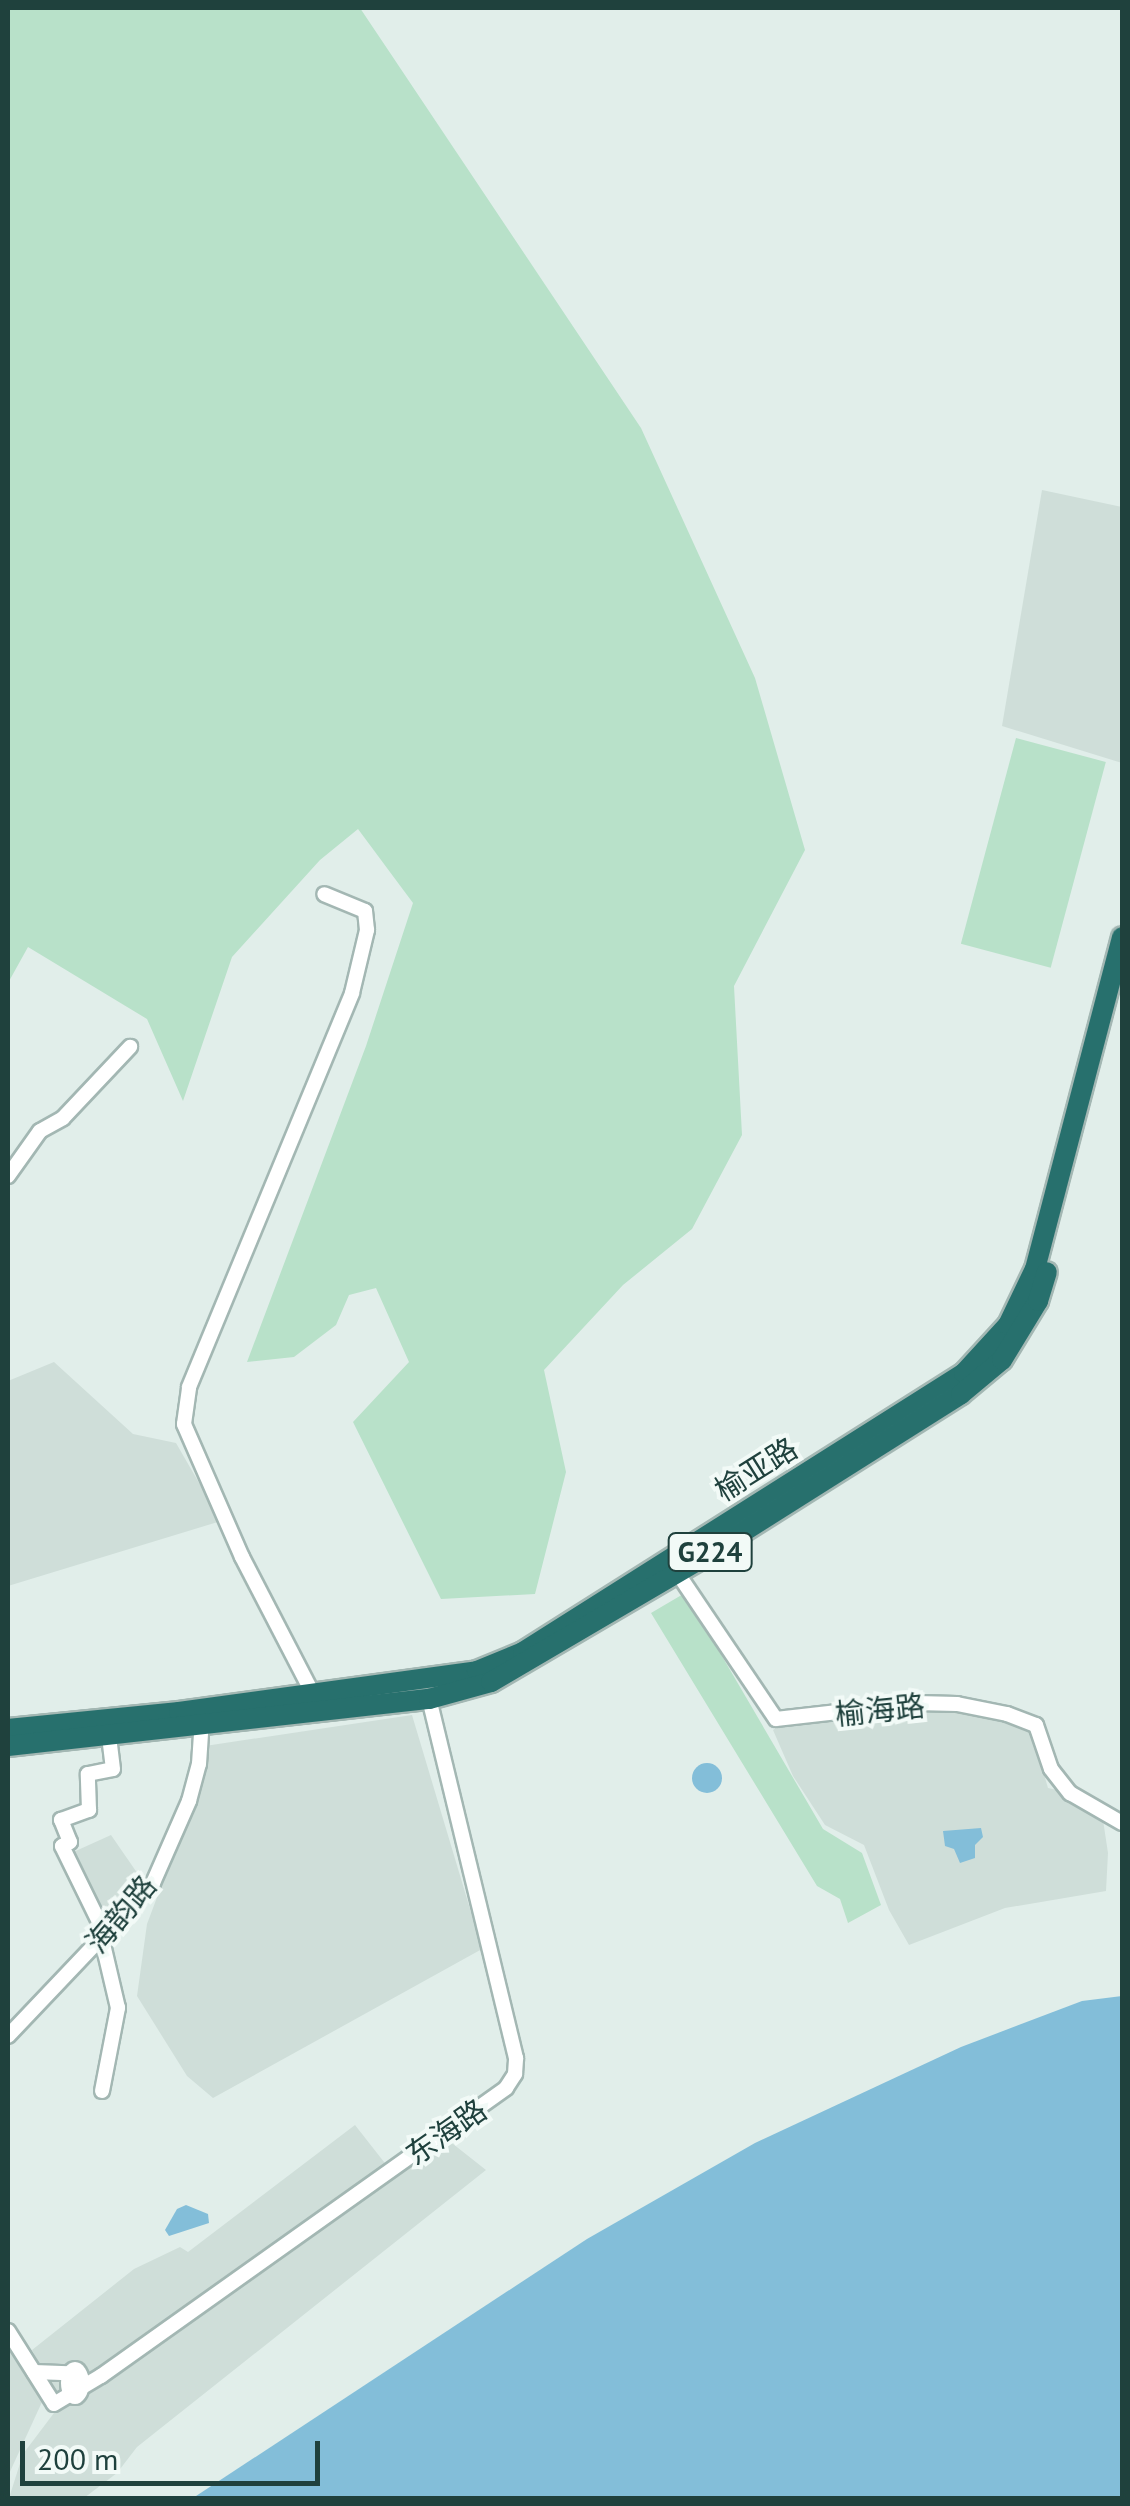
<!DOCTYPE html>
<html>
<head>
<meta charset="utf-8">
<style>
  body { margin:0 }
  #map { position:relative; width:1130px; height:2506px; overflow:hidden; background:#e1eeea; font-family:"PT Sans","Noto Sans SC",sans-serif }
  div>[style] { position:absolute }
  .built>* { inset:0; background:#cfded9 }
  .green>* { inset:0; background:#b8e1c9; transform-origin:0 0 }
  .water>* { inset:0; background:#83bed9 }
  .round { border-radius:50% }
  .roads { filter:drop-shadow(2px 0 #a3b7b3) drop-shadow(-2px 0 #a3b7b3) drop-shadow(0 2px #a3b7b3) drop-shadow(0 -2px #a3b7b3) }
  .minor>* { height:14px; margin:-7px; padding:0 7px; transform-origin:7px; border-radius:7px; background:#fff }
  .minor>.ring { margin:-7px; padding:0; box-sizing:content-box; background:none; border:14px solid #fff; border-radius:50% }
  .highway>* { height:20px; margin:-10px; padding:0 10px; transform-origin:10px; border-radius:10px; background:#27706d }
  span { translate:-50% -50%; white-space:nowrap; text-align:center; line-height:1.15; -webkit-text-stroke:8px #f2faf7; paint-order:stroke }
  .shield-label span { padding:2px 8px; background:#f2faf7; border:2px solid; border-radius:8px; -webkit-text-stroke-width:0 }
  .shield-label { font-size:28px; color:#1f413d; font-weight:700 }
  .street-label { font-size:30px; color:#1f413d }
  .frame { position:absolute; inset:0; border:10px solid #1f413d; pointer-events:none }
  .scale { position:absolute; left:20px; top:2441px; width:300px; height:45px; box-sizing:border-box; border:5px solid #1f413d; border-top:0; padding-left:12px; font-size:30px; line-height:35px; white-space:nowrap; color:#1f413d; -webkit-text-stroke:8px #f2faf7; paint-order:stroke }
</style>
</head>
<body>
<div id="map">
  <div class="built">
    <div style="clip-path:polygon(1042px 490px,1122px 507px,1122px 763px,1002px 726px)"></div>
    <div style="clip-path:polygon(54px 1362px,133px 1434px,176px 1443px,221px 1521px,8px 1586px,8px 1381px)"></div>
    <div style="clip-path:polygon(959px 1706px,1030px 1726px,1048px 1788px,1065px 1792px,1103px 1820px,1108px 1853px,1106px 1891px,1005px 1908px,909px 1945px,889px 1910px,864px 1845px,825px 1825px,793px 1776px,773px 1730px,783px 1723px,887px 1708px)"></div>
    <div style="clip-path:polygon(412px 1715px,482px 1949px,213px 2098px,187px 2076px,137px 1996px,147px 1924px,203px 1775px,205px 1746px)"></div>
    <div style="clip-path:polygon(111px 1835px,142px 1880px,103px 1927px,69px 1854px)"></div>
    <div style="clip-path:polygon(355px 2125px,395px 2176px,448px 2140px,486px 2170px,137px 2447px,117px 2473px,84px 2498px,9px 2498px,23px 2454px,60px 2405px,32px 2350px,134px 2269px,180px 2247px,188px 2252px)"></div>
    <div style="clip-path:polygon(8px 2348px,42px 2402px,8px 2476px)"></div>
  </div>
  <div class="green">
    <div style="clip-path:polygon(8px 8px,360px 8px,641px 428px,755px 678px,805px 850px,734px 986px,742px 1135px,692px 1229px,623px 1285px,544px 1370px,566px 1472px,535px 1594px,441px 1599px,353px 1422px,409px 1362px,376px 1288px,349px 1295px,336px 1325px,294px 1357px,247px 1362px,366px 1046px,413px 903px,358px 829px,320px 860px,232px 957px,183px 1101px,147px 1019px,28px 947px,8px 983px)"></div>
    <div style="left:1016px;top:738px;width:93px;height:213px;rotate:15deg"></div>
    <div style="clip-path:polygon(685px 1593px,823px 1829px,862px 1853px,881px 1905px,848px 1923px,840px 1899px,817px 1886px,651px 1613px)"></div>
  </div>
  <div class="water">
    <div class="round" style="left:692px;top:1763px;width:30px;height:30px"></div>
    <div style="clip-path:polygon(981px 1828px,983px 1837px,975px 1845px,975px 1858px,960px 1863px,954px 1849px,945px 1846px,943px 1831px)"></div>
    <div style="clip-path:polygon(1122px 1996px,1122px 2498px,193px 2498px,587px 2239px,755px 2143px,961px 2047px,1082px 2001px)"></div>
    <div style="clip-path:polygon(186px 2205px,208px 2214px,209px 2223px,169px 2236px,165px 2230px,177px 2209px)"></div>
  </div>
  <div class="roads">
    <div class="minor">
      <div style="left:8px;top:1176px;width:55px;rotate:-54.6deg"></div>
      <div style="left:40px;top:1131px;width:26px;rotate:-29deg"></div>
      <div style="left:63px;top:1118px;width:98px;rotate:-46.7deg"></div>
      <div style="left:674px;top:1568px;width:182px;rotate:56deg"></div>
      <div style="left:776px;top:1719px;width:142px;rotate:-6.5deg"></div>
      <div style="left:917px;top:1703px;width:40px;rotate:1.4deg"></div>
      <div style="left:957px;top:1704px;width:51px;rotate:11.3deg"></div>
      <div style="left:1007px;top:1714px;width:31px;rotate:21deg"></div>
      <div style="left:1036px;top:1725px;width:46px;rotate:71.2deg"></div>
      <div style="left:1051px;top:1769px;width:31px;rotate:52deg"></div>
      <div style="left:1070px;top:1793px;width:60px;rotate:30deg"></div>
      <div style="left:313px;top:1694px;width:154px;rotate:-117.4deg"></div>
      <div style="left:242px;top:1557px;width:145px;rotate:-113.6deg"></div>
      <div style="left:184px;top:1424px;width:37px;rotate:-82deg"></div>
      <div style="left:189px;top:1387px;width:426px;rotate:-67.5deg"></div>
      <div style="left:352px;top:993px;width:65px;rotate:-76.6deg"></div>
      <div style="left:367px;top:930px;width:19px;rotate:-96deg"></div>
      <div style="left:365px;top:911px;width:44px;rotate:-157.5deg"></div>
      <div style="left:106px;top:1936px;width:100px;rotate:-116.1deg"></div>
      <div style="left:62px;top:1846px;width:9px;rotate:-27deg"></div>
      <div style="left:70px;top:1842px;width:24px;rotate:-112deg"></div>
      <div style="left:61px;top:1820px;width:30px;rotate:-20deg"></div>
      <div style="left:89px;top:1810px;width:36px;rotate:-92deg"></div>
      <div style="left:88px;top:1774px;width:25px;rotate:-11deg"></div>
      <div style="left:113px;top:1769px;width:33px;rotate:-97deg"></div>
      <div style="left:8px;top:2036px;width:211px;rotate:-46.5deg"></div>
      <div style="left:153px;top:1883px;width:90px;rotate:-66.3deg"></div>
      <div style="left:189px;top:1801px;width:38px;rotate:-75deg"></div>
      <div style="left:199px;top:1764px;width:45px;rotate:-86.2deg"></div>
      <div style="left:102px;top:2091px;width:85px;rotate:-79.1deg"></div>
      <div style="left:118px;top:2008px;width:70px;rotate:-103.2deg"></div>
      <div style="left:8px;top:2331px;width:86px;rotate:57.8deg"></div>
      <div style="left:54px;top:2404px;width:55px;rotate:-30.8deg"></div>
      <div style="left:101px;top:2376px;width:497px;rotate:-35.4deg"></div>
      <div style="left:506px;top:2088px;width:17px;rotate:-57deg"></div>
      <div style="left:515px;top:2074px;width:16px;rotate:-86deg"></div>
      <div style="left:516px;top:2058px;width:369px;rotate:-103.6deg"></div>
      <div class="ring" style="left:68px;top:2369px;width:-2px;height:-2px"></div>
      <div style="left:34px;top:2372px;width:34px;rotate:2deg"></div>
    </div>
    <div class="highway">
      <div style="left:8px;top:1729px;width:172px;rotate:-5.7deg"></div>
      <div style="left:179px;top:1712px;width:301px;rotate:-7.8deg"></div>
      <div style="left:477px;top:1671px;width:50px;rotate:-22.4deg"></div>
      <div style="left:523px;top:1652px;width:522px;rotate:-32.32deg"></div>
      <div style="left:964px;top:1373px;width:65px;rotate:-47.5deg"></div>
      <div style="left:1008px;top:1325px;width:62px;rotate:-64.3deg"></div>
      <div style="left:1035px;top:1269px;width:343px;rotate:-75.3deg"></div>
      <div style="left:8px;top:1746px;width:424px;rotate:-6.4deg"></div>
      <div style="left:429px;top:1699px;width:64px;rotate:-15.3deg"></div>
      <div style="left:491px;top:1682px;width:239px;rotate:-30.4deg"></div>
      <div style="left:697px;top:1561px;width:312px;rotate:-32.3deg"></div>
      <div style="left:961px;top:1394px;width:53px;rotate:-39.7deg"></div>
      <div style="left:1002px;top:1360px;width:69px;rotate:-58.6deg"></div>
      <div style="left:1038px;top:1301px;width:30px;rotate:-73deg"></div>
    </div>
  </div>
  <div class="shield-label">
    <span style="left:710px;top:1552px">G224</span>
  </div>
  <div class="street-label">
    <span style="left:756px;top:1469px;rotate:-32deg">榆亚路</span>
    <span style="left:880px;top:1710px;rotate:-6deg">榆海路</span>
    <span style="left:121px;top:1914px;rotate:-50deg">海韵路</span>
    <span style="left:446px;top:2132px;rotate:-35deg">东海路</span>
  </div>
  <div class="frame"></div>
  <div class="scale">200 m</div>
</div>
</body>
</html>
